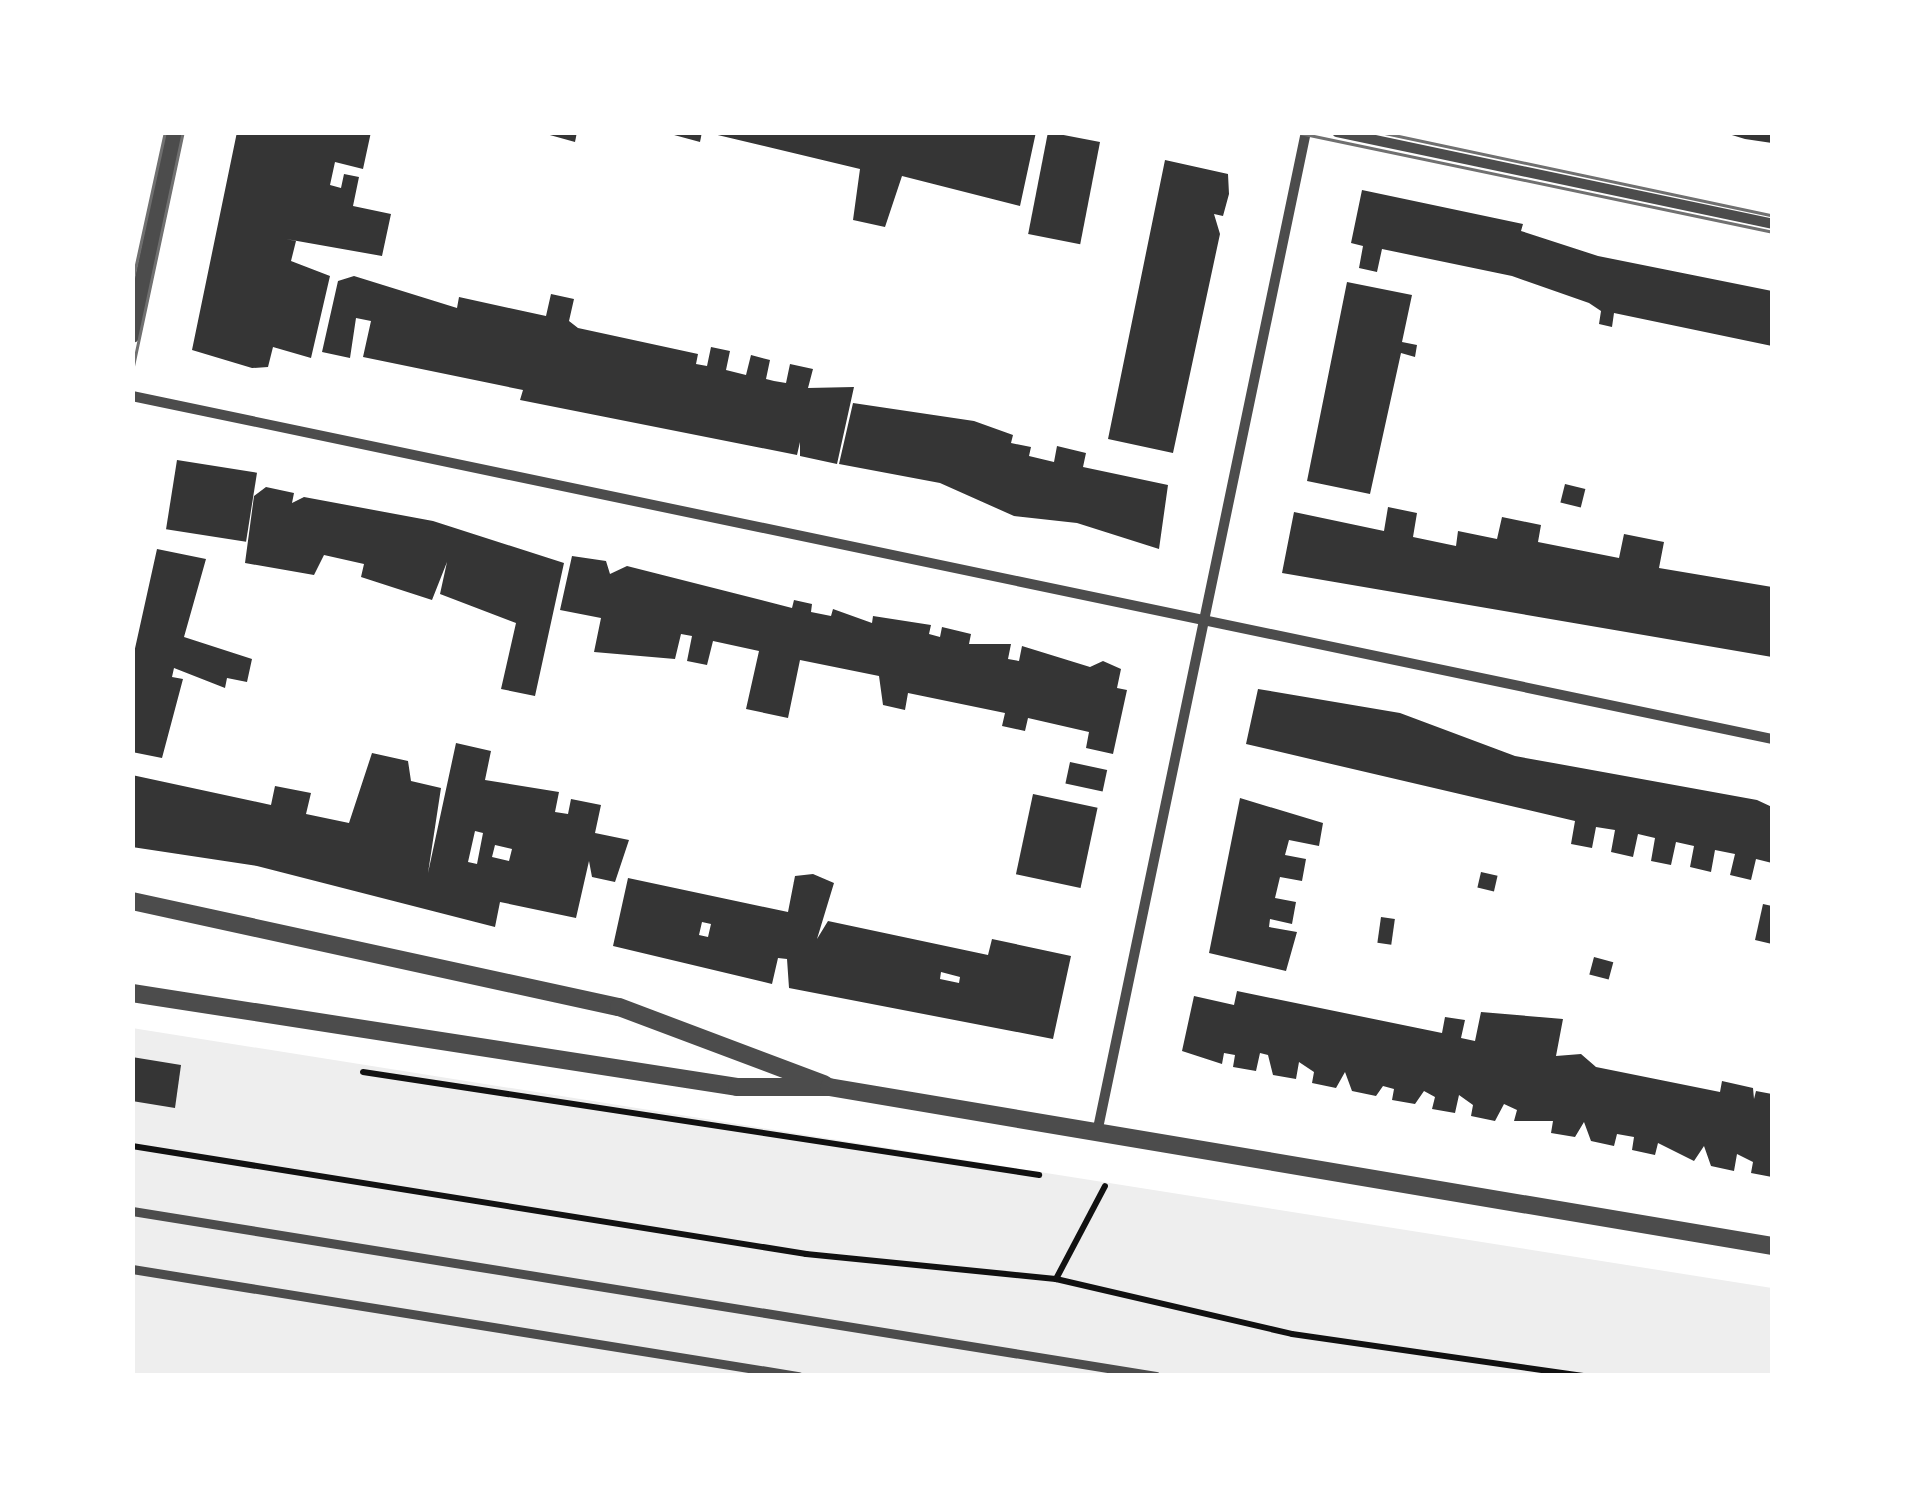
<!DOCTYPE html>
<html>
<head>
<meta charset="utf-8">
<style>
  body { margin:0 }
  #map { position:relative; width:1905px; height:1508px; overflow:hidden; background:#fff; font-family:Commissioner,sans-serif }
  div>[style] { position:absolute }
  .green>* { inset:0; background:#eee }
  .building>* { inset:0; background:#353535; transform-origin:0 0 }
  .path>* { height:6px; margin:-3px; padding:0 3px; transform-origin:3px; border-radius:3px; background:#111 }
  .pedestrian>* { height:9px; margin:-4.5px; padding:0 4.5px; transform-origin:4.5px; border-radius:4.5px; background:#4c4c4c }
  .minor>* { height:10px; margin:-5px; padding:0 5px; transform-origin:5px; border-radius:5px; background:#4c4c4c }
  .tertiary>* { height:18px; margin:-9px; padding:0 9px; transform-origin:9px; border-radius:9px; background:#4c4c4c }
  .tram>* { height:2.5px; margin:-1.25px; padding:0 1.25px; transform-origin:1.25px; border-radius:1.25px; background:#707070 }
  span { translate:-50% -50%; white-space:nowrap; text-align:center; line-height:1.15; -webkit-text-stroke:8px #fff; paint-order:stroke }
  .frame { position:absolute; inset:0; border:135px solid #fff; pointer-events:none }
</style>
</head>
<body>
<div id="map">
  <div class="green">
    <div style="clip-path:polygon(132px 1028px,1772px 1288px,1772px 1375px,133px 1375px)"></div>
  </div>
  <div class="building">
    <div style="clip-path:polygon(237px 132px,371px 132px,363px 169px,335px 162px,330px 185px,341px 188px,344px 174px,359px 177px,353px 206px,391px 214px,382px 256px,286px 239px,296px 241px,291px 261px,330px 276px,311px 358px,273px 347px,268px 367px,252px 368px,192px 350px)"></div>
    <div style="clip-path:polygon(539px 132px,577px 132px,575px 142px)"></div>
    <div style="clip-path:polygon(663px 132px,702px 132px,700px 142px)"></div>
    <div style="clip-path:polygon(705px 132px,1036px 132px,1020px 206px,902px 176px,885px 227px,853px 220px,860px 169px)"></div>
    <div style="left:1048px;top:132px;width:53px;height:104px;rotate:11deg"></div>
    <div style="clip-path:polygon(1722px 132px,1772px 132px,1772px 143px,1745px 139px)"></div>
    <div style="clip-path:polygon(1165px 160px,1228px 174px,1229px 194px,1223px 216px,1214px 214px,1220px 234px,1173px 453px,1108px 439px)"></div>
    <div style="clip-path:polygon(1362px 190px,1523px 224px,1521px 231px,1598px 256px,1772px 291px,1772px 346px,1614px 313px,1612px 327px,1599px 324px,1601px 311px,1589px 303px,1512px 276px,1382px 249px,1377px 272px,1359px 268px,1363px 246px,1351px 243px)"></div>
    <div style="clip-path:polygon(354px 276px,457px 308px,459px 297px,546px 316px,551px 294px,574px 299px,569px 321px,578px 328px,698px 354px,696px 364px,707px 366px,711px 347px,730px 351px,726px 370px,746px 375px,751px 355px,770px 360px,766px 379px,774px 381px,786px 383px,790px 364px,813px 369px,808px 388px,854px 387px,837px 464px,800px 456px,800px 442px,797px 455px,520px 400px,523px 390px,363px 357px,371px 321px,356px 318px,350px 358px,322px 352px,338px 281px)"></div>
    <div style="clip-path:polygon(1347px 282px,1412px 295px,1402px 342px,1417px 345px,1415px 357px,1401px 353px,1370px 494px,1307px 481px)"></div>
    <div style="clip-path:polygon(853px 403px,974px 421px,1013px 435px,1011px 443px,1031px 447px,1029px 456px,1054px 462px,1057px 446px,1086px 453px,1083px 467px,1168px 485px,1159px 549px,1077px 523px,1014px 516px,940px 483px,839px 464px)"></div>
    <div style="left:177px;top:460px;width:81px;height:70px;rotate:9deg"></div>
    <div style="left:1565px;top:484px;width:21px;height:19px;rotate:14deg"></div>
    <div style="clip-path:polygon(266px 487px,294px 493px,292px 503px,304px 497px,433px 521px,564px 563px,535px 696px,501px 689px,516px 623px,440px 594px,447px 562px,432px 600px,361px 577px,364px 564px,324px 555px,314px 575px,245px 563px,254px 496px)"></div>
    <div style="clip-path:polygon(1388px 507px,1417px 513px,1413px 537px,1456px 546px,1458px 531px,1497px 539px,1502px 517px,1541px 525px,1538px 542px,1619px 558px,1624px 534px,1664px 542px,1659px 568px,1772px 587px,1772px 657px,1282px 573px,1294px 512px,1384px 531px)"></div>
    <div style="clip-path:polygon(157px 549px,206px 559px,184px 637px,252px 659px,247px 682px,227px 678px,225px 688px,174px 668px,172px 677px,183px 679px,162px 758px,132px 752px,132px 662px)"></div>
    <div style="clip-path:polygon(572px 556px,606px 561px,610px 574px,627px 566px,792px 608px,794px 600px,812px 604px,811px 612px,831px 616px,833px 609px,872px 623px,873px 616px,931px 625px,929px 634px,940px 637px,942px 627px,971px 634px,969px 644px,1011px 644px,1008px 659px,1019px 661px,1022px 646px,1090px 667px,1103px 661px,1121px 669px,1117px 688px,1127px 690px,1113px 754px,1086px 748px,1089px 732px,1028px 718px,1025px 731px,1002px 726px,1005px 713px,908px 693px,905px 710px,883px 705px,879px 676px,800px 660px,788px 718px,746px 709px,759px 651px,713px 641px,707px 665px,687px 661px,692px 636px,681px 634px,675px 659px,594px 652px,601px 618px,560px 610px)"></div>
    <div style="clip-path:polygon(1258px 689px,1400px 713px,1515px 756px,1757px 800px,1772px 807px,1772px 863px,1756px 859px,1751px 880px,1730px 875px,1735px 854px,1715px 850px,1711px 872px,1690px 867px,1694px 846px,1676px 842px,1671px 865px,1651px 861px,1655px 838px,1638px 834px,1633px 857px,1611px 852px,1615px 830px,1596px 827px,1592px 848px,1571px 844px,1575px 821px,1246px 744px)"></div>
    <div style="clip-path:polygon(evenodd,456px 743px,491px 751px,485px 780px,559px 792px,555px 812px,568px 814px,571px 799px,601px 805px,595px 833px,629px 840px,615px 882px,592px 877px,589px 861px,576px 918px,500px 902px,495px 927px,257px 866px,132px 847px,132px 775px,271px 805px,275px 786px,311px 793px,306px 814px,349px 823px,372px 753px,408px 761px,411px 781px,441px 788px,428px 873px,456px 743px,475px 831px,483px 833px,477px 864px,468px 862px,475px 831px,456px 743px,495px 845px,512px 849px,509px 861px,492px 857px,495px 845px)"></div>
    <div style="left:1070px;top:762px;width:38px;height:22px;rotate:12deg"></div>
    <div style="left:1033px;top:794px;width:66px;height:82px;rotate:12deg"></div>
    <div style="clip-path:polygon(1240px 798px,1323px 823px,1319px 846px,1289px 840px,1285px 855px,1306px 859px,1302px 881px,1280px 877px,1275px 898px,1296px 902px,1292px 924px,1270px 919px,1269px 927px,1297px 932px,1286px 971px,1209px 953px)"></div>
    <div style="left:1481px;top:872px;width:17px;height:16px;rotate:13deg"></div>
    <div style="clip-path:polygon(evenodd,813px 874px,834px 883px,817px 939px,828px 921px,988px 955px,992px 939px,1071px 956px,1053px 1039px,789px 988px,787px 959px,778px 958px,772px 984px,613px 946px,628px 878px,788px 912px,795px 876px,813px 874px,702px 922px,711px 924px,708px 937px,699px 935px,702px 922px,813px 874px,941px 972px,960px 977px,959px 983px,940px 979px,941px 972px)"></div>
    <div style="clip-path:polygon(1763px 904px,1772px 906px,1772px 944px,1755px 940px)"></div>
    <div style="left:1381px;top:917px;width:14px;height:26px;rotate:8deg"></div>
    <div style="left:1594px;top:957px;width:20px;height:18px;rotate:15deg"></div>
    <div style="clip-path:polygon(1237px 991px,1442px 1033px,1445px 1017px,1465px 1020px,1461px 1038px,1475px 1041px,1481px 1012px,1563px 1019px,1556px 1056px,1581px 1054px,1596px 1067px,1720px 1092px,1722px 1081px,1753px 1088px,1754px 1099px,1756px 1091px,1772px 1094px,1772px 1177px,1751px 1173px,1753px 1162px,1737px 1154px,1734px 1171px,1711px 1166px,1704px 1146px,1694px 1161px,1658px 1143px,1655px 1155px,1632px 1150px,1634px 1137px,1617px 1134px,1614px 1146px,1591px 1141px,1584px 1122px,1575px 1137px,1551px 1133px,1553px 1121px,1514px 1121px,1517px 1110px,1504px 1104px,1495px 1121px,1471px 1116px,1473px 1105px,1459px 1095px,1455px 1113px,1432px 1109px,1435px 1097px,1424px 1091px,1415px 1104px,1392px 1100px,1394px 1089px,1383px 1086px,1376px 1096px,1352px 1091px,1345px 1072px,1336px 1088px,1312px 1083px,1314px 1072px,1299px 1062px,1296px 1079px,1273px 1075px,1268px 1055px,1260px 1053px,1256px 1071px,1233px 1067px,1235px 1055px,1224px 1053px,1222px 1064px,1182px 1051px,1194px 996px,1234px 1005px)"></div>
    <div style="clip-path:polygon(132px 1057px,181px 1065px,175px 1108px,132px 1101px)"></div>
  </div>
  <div class="path">
    <div style="left:363px;top:1072px;width:684px;rotate:8.66deg"></div>
    <div style="left:132px;top:1146px;width:683px;rotate:9.1deg"></div>
    <div style="left:806px;top:1254px;width:251px;rotate:5.7deg"></div>
    <div style="left:1056px;top:1279px;width:242px;rotate:13.1deg"></div>
    <div style="left:1292px;top:1334px;width:296px;rotate:8.2deg"></div>
    <div style="left:1056px;top:1279px;width:105px;rotate:-62.2deg"></div>
  </div>
  <div class="pedestrian">
    <div style="left:132px;top:1211px;width:1037px;rotate:9.15deg"></div>
    <div style="left:132px;top:1269px;width:675px;rotate:9.13deg"></div>
  </div>
  <div class="minor">
    <div style="left:1337px;top:132px;width:445px;rotate:11.9deg"></div>
    <div style="left:132px;top:396px;width:1675px;rotate:11.81deg"></div>
    <div style="left:1097px;top:1133px;width:1023px;rotate:-78.21deg"></div>
  </div>
  <div class="tertiary">
    <div style="left:132px;top:334px;width:207px;rotate:-78deg"></div>
    <div style="left:132px;top:901px;width:498px;rotate:12.3deg"></div>
    <div style="left:619px;top:1007px;width:219px;rotate:20.6deg"></div>
    <div style="left:132px;top:993px;width:612px;rotate:8.83deg"></div>
    <div style="left:737px;top:1087px;width:92px"></div>
    <div style="left:829px;top:1087px;width:956px;rotate:9.57deg"></div>
  </div>
  <div class="tram">
    <div style="left:1295px;top:132px;width:487px;rotate:11.8deg"></div>
    <div style="left:1380px;top:132px;width:401px;rotate:12deg"></div>
    <div style="left:132px;top:283px;width:155px;rotate:-77.7deg"></div>
    <div style="left:132px;top:371px;width:244px;rotate:-78deg"></div>
  </div>
  <div class="frame"></div>
</div>
</body>
</html>
